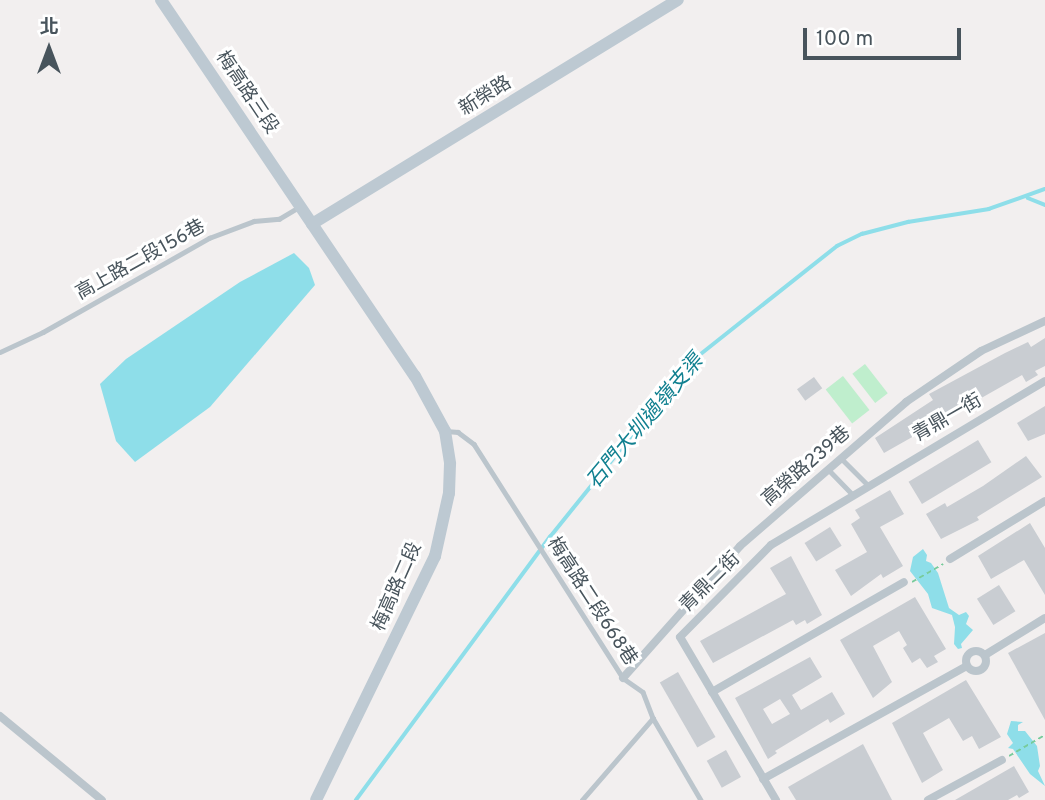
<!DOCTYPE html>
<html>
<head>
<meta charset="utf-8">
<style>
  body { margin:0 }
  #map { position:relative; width:1045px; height:800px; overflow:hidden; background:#f2efef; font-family:Overpass,"Noto Sans TC",sans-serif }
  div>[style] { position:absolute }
  .green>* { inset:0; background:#bfeecd; transform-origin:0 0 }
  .water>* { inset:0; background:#8edee9 }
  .stream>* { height:3.5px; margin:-1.75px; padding:0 1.75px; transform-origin:1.75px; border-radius:1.75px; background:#8edee9 }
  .building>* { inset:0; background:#c9cdd2; transform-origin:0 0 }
  .path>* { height:2px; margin-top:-1px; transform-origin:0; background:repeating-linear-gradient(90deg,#78cb9b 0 5px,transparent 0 8.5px) }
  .lane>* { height:4.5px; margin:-2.25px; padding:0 2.25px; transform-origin:2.25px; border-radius:2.25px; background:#bbc5cc }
  .street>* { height:8px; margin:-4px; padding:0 4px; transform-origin:4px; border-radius:4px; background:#bbc5cc }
  .street>.ring { margin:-4px; padding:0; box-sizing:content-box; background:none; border:8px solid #bbc5cc; border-radius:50% }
  .secondary>* { height:12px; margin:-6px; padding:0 6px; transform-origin:6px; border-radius:6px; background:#bdc9d2 }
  span { translate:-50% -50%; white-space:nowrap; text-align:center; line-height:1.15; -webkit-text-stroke:6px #fff; paint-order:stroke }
  .street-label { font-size:19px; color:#48545c }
  .water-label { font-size:21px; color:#118090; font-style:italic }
  .north { position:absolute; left:14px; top:14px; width:70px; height:70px; -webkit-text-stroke:5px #fff; paint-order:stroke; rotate:0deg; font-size:19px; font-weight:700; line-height:28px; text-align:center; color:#48545c }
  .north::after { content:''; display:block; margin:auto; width:24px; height:32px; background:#48545c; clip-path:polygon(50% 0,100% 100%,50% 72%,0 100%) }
  .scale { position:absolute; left:803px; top:28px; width:158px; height:32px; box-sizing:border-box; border:4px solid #48545c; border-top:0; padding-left:9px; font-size:21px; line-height:24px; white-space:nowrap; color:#48545c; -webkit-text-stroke:5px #fff; paint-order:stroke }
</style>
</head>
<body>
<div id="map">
  <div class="green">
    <div style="left:865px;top:364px;width:37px;height:16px;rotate:52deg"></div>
    <div style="left:843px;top:376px;width:43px;height:22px;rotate:52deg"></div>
  </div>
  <div class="water">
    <div style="clip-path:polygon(294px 253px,309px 268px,315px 285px,210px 407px,135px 462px,116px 441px,100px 384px,126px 359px,240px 282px)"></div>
    <div style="clip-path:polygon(923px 549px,927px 555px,926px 561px,931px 563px,938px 573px,949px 608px,959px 615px,966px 612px,969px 616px,966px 624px,973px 630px,961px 644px,962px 648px,958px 649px,954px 644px,955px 627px,952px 615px,932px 608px,928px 594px,910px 571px,913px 557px)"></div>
    <div style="clip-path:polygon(1011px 721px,1023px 722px,1018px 725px,1018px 731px,1025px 731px,1037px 746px,1040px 766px,1038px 771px,1045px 786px,1030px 774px,1013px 749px,1008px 748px,1013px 743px,1007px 734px)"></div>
  </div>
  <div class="stream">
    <div style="left:1028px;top:198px;width:18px;rotate:22deg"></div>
    <div style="left:356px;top:800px;width:327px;rotate:-53.6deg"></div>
    <div style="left:550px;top:537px;width:226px;rotate:-51.1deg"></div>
    <div style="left:692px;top:361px;width:185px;rotate:-38.4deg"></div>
    <div style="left:837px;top:246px;width:28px;rotate:-26deg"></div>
    <div style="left:862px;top:234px;width:48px;rotate:-14.6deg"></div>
    <div style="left:908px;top:222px;width:82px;rotate:-9.1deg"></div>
    <div style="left:989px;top:209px;width:59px;rotate:-19.7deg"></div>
  </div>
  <div class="building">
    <div style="clip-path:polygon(1045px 338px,1045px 366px,1035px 371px,1038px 375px,1026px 382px,1022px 375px,884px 453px,875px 438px,933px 400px,929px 394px,1005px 353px,1028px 342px,1031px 347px)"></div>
    <div style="left:814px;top:377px;width:14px;height:21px;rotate:54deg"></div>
    <div style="clip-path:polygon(1045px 406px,1045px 434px,1028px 441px,1017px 423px)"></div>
    <div style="left:978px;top:440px;width:26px;height:81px;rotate:59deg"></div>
    <div style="clip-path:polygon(1026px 456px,1042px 477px,977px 517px,979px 520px,941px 539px,926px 514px,945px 503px,947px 507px,983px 486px)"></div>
    <div style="clip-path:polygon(890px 490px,904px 514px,880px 527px,903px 566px,883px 578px,881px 574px,851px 596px,835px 570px,867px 552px,851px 524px,860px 518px,855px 510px)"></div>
    <div style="clip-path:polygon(1030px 523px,1045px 548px,1045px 595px,1024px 560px,991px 579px,978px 556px)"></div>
    <div style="left:830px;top:527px;width:22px;height:30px;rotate:58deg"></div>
    <div style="clip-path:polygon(791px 556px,822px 615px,807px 624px,805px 620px,796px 625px,793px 620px,713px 663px,700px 641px,786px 594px,770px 568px)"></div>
    <div style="left:999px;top:585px;width:31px;height:26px;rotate:58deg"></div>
    <div style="clip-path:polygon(915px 597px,946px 649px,934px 656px,938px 662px,927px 668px,920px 658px,912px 663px,903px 648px,907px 645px,899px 631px,873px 646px,892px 682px,873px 698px,840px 640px)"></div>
    <div style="clip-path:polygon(1045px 633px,1045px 720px,1008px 653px)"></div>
    <div style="clip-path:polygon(evenodd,810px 657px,822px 677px,792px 695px,801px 710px,832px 692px,845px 714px,830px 723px,828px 719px,775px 751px,777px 753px,768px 759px,735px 698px,810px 657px,780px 699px,790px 714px,772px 724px,763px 709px,780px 699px)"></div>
    <div style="left:678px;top:672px;width:75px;height:21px;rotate:60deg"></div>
    <div style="clip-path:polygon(966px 680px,1001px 737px,979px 749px,972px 736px,963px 741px,949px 718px,923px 733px,943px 770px,922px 783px,892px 723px)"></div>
    <div style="clip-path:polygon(863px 744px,892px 800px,796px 800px,788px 787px)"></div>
    <div style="left:726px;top:750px;width:31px;height:22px;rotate:61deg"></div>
    <div style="clip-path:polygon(1014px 766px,1029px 792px,1019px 798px,1017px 795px,1008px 800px,955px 800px)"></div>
  </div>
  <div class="path">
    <div style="left:912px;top:582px;width:36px;rotate:-30deg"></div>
    <div style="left:1009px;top:756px;width:42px;rotate:-30.3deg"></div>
  </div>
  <div class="lane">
    <div style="left:0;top:352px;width:47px;rotate:-24.9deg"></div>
    <div style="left:43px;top:332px;width:191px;rotate:-29.5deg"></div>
    <div style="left:209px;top:238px;width:48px;rotate:-20.7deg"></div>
    <div style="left:254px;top:221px;width:25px;rotate:-5deg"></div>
    <div style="left:279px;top:219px;width:23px;rotate:-31deg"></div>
    <div style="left:446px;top:431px;width:12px;rotate:5deg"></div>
    <div style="left:458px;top:432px;width:20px;rotate:37deg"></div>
    <div style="left:474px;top:444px;width:277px;rotate:57.5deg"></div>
    <div style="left:623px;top:678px;width:24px;rotate:35deg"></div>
    <div style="left:643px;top:692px;width:28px;rotate:69deg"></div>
    <div style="left:653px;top:718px;width:95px;rotate:59.7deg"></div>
    <div style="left:842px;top:459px;width:37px;rotate:45deg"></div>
    <div style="left:829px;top:470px;width:33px;rotate:46deg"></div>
    <div style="left:582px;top:800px;width:108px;rotate:-49.1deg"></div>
  </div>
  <div class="street">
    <div style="left:950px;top:559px;width:111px;rotate:-31.4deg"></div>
    <div class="ring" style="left:966px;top:651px;width:12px;height:12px"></div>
    <div style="left:985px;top:655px;width:70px;rotate:-31.7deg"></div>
    <div style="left:623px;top:678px;width:176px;rotate:-48.4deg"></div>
    <div style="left:740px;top:546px;width:220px;rotate:-40.9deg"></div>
    <div style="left:906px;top:402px;width:91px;rotate:-34.2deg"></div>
    <div style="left:981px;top:351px;width:71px;rotate:-25.1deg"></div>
    <div style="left:712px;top:692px;width:221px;rotate:-29.8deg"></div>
    <div style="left:0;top:716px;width:132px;rotate:39.5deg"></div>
    <div style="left:763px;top:779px;width:233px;rotate:-29deg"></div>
    <div style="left:776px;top:800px;width:189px;rotate:-120.5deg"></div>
    <div style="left:680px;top:637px;width:129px;rotate:-45.3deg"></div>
    <div style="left:771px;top:545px;width:319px;rotate:-30.9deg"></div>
    <div style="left:928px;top:800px;width:84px;rotate:-28.4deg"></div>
  </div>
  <div class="secondary">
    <div style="left:161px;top:0;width:454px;rotate:56deg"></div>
    <div style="left:415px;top:376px;width:63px;rotate:61.4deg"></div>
    <div style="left:445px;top:431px;width:33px;rotate:81deg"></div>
    <div style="left:450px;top:464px;width:29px;rotate:92deg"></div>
    <div style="left:449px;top:493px;width:65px;rotate:102.5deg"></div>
    <div style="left:435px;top:556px;width:271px;rotate:116deg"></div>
    <div style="left:312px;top:224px;width:429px;rotate:-31.5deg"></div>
  </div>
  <div class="street-label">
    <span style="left:246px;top:93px;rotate:56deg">梅高路三段</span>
    <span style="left:486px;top:97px;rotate:-32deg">新榮路</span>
    <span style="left:141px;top:261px;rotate:-29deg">高上路二段156巷</span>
    <span style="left:948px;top:419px;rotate:-30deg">青鼎一街</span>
    <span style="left:807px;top:467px;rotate:-41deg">高榮路239巷</span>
    <span style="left:711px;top:583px;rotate:-45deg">青鼎二街</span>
    <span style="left:398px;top:587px;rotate:-66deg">梅高路二段</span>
    <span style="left:591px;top:602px;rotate:57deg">梅高路二段668巷</span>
  </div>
  <div class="water-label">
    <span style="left:646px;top:422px;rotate:-50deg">石門大圳過嶺支渠</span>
  </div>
  <div class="north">北</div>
  <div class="scale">100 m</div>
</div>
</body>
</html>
